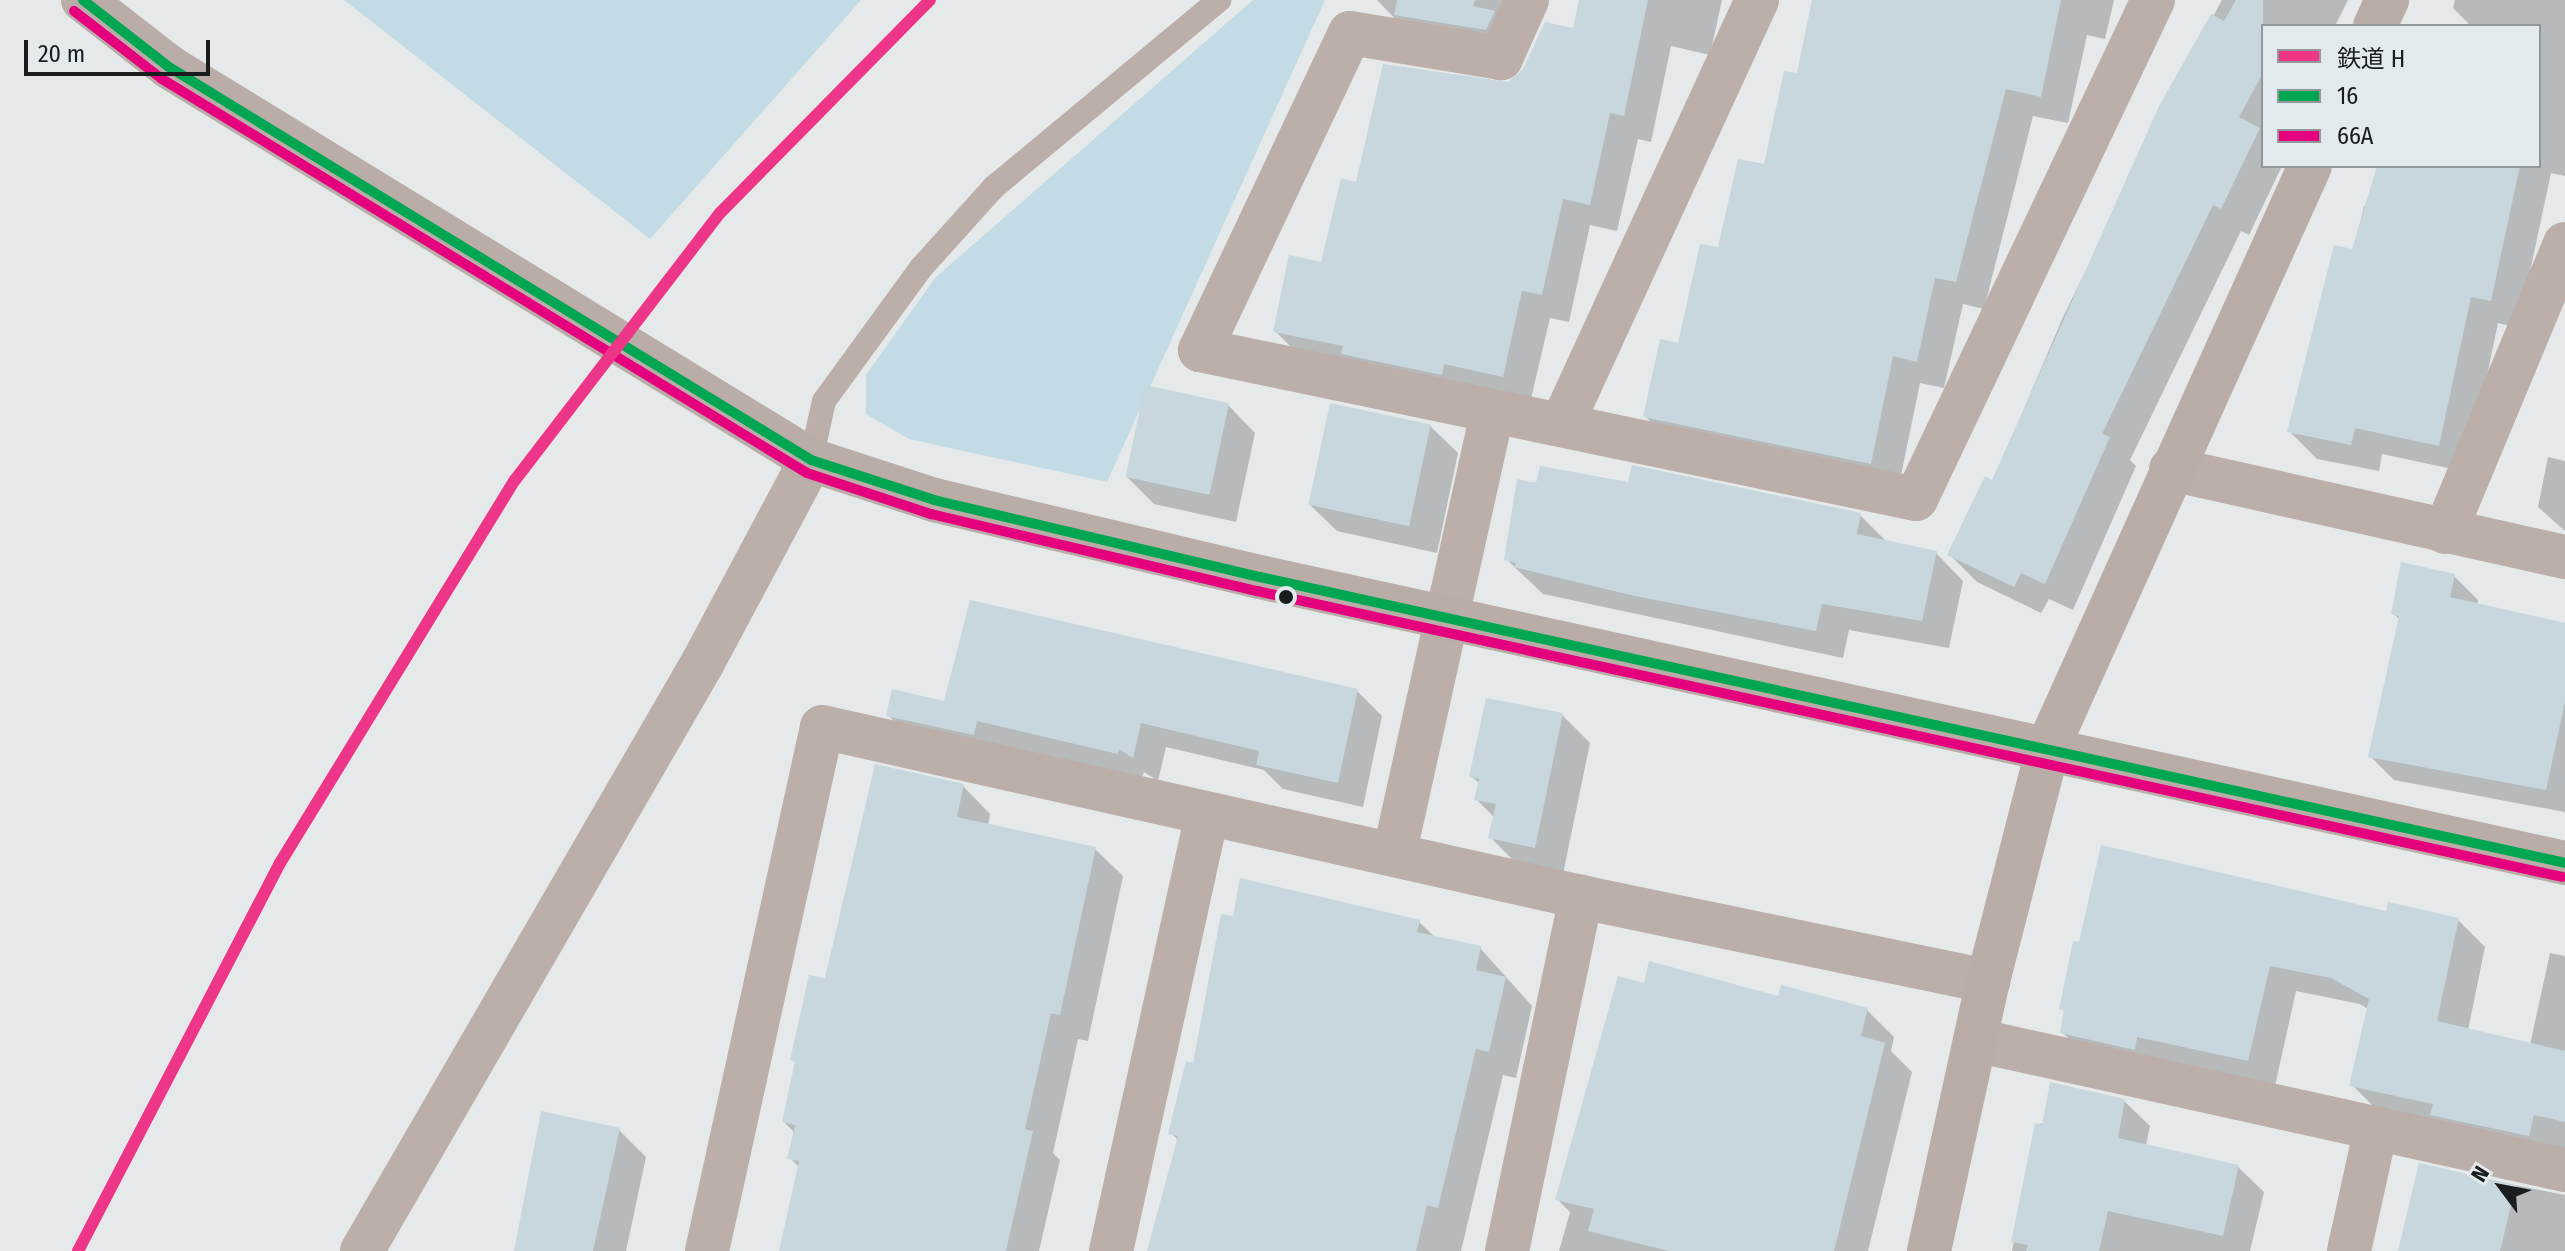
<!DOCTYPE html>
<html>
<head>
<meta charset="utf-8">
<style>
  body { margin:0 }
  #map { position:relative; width:2565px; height:1251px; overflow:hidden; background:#e5e9ea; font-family:"Fira Sans Condensed","Noto Sans JP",sans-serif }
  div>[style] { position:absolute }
  .green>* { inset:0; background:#c2dbe5 }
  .shadow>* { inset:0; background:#0003 }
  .building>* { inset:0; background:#c7d7dd; transform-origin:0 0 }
  .lane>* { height:24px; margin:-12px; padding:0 12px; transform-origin:12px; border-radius:12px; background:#bcaea9 }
  .street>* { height:44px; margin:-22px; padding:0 22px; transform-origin:22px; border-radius:22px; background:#bcaea9 }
  .secondary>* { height:44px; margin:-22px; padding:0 22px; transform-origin:22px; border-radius:22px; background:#baada8 }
  .bus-1>* { height:10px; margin:-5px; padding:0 5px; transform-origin:5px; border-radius:5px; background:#00a651 }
  .bus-2>* { height:10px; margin:-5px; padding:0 5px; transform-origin:5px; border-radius:5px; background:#e5007d }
  .rail-1>* { height:12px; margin:-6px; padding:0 6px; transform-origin:6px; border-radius:6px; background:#ee3689 }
  .dots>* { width:22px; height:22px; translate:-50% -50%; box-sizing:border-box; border:4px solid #e2eaed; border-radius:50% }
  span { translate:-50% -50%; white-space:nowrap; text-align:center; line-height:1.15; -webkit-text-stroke:7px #e2eaed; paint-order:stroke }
  .legend { position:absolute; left:2261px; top:24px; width:280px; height:144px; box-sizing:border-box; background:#e2eaed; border:2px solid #92989a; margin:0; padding:10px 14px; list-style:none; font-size:24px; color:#1a1d1e }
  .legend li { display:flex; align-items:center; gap:16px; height:40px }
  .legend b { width:40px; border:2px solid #92989a }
  .north { position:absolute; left:2461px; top:1147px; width:80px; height:80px; -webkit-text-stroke:6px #e2eaed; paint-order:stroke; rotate:302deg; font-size:22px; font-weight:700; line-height:32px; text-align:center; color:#1a1d1e }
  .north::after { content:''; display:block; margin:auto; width:28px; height:36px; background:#1a1d1e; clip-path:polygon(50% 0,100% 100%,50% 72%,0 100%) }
  .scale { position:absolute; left:24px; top:40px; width:186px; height:36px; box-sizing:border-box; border:4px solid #1a1d1e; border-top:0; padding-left:10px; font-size:24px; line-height:28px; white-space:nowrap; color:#1a1d1e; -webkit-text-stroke:6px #e2eaed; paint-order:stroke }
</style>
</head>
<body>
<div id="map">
  <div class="green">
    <div style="clip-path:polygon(344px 0,861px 0,650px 239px)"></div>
    <div style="clip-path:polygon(1253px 0,1325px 0,1107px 482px,909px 439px,866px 414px,866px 375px,935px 278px)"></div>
  </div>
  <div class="shadow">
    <div style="clip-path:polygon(1377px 0,1508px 0,1521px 40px,1404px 28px)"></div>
    <div style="clip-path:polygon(1581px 0,1722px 0,1710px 55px,1671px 46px,1651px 142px,1638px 139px,1617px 231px,1590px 225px,1569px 322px,1550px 318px,1530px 403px,1302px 358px,1275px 331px,1322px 265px,1357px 185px,1497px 85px,1518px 79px,1575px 30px)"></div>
    <div style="clip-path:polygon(1815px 0,2114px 0,2105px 39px,2087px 35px,2068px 123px,2033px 116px,1984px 309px,1963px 304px,1944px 388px,1920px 383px,1898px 490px,1673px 444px,1645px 416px,1720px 250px,1765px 167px,1798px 76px)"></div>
    <div style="clip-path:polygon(2222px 0,2348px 0,2335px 26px,2263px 26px,2263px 166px,2282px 166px,2249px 235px,2241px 231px,2130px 460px,2136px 466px,2073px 610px,2049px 599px,2041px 613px,1977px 582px,1949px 554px,1993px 482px,2063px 317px,2131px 179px,2128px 175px)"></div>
    <div style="clip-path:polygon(2455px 0,2565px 0,2565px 176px,2551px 173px,2518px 328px,2498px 323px,2467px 472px,2382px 454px,2379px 471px,2317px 459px,2289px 431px,2354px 252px,2364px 206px,2371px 207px,2379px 166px,2539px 166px,2539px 26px,2471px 26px,2453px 8px)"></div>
    <div style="clip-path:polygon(1228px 405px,1255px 433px,1236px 522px,1154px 504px,1127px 477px)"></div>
    <div style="clip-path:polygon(1430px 426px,1458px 453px,1437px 553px,1337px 531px,1309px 504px)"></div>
    <div style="clip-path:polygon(2548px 457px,2565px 461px,2565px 531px,2538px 507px)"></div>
    <div style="clip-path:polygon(1518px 482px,1630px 485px,1860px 515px,1888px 543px,1936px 553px,1963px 581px,1949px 648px,1849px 630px,1843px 658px,1543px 594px,1506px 559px)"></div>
    <div style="clip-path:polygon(2454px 576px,2478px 600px,2477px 605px,2565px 625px,2565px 812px,2394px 780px,2370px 756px,2400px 620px,2393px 613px)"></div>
    <div style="clip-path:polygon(1357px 691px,1382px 716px,1363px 807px,1283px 789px,1264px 770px,1166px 747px,1158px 781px,1144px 772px,1142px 778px,913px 740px,888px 715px,946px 704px)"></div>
    <div style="clip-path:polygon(1562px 715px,1590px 743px,1563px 874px,1518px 865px,1490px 837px,1495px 818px,1476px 799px,1480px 784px,1471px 776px)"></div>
    <div style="clip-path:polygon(963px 786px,990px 814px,988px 826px,1095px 849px,1123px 876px,1088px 1041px,1078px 1039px,1053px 1153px,1060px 1160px,1039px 1251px,781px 1251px,800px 1168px,790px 1158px,795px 1133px,784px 1122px,797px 1064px,793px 1060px,827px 981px)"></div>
    <div style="clip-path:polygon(2387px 913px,2458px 920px,2485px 947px,2468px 1030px,2530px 1045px,2550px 953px,2565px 956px,2565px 1164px,2379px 1112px,2352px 1085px,2368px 1009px,2360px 1004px,2296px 991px,2275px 1086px,2089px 1059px,2062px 1032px,2066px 1013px,2061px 1008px)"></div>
    <div style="clip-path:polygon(1419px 922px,1436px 938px,1480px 948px,1532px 1006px,1516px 1078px,1503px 1075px,1461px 1251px,1151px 1251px,1179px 1141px,1171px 1133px,1195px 1066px)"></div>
    <div style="clip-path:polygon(1645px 985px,1866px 1009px,1894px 1037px,1891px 1051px,1912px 1072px,1868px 1251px,1559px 1251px,1570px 1212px,1557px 1199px)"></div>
    <div style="clip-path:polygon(2124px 1101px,2150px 1126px,2146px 1146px,2238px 1167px,2264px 1192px,2250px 1251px,2012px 1251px,2036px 1125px)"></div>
    <div style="clip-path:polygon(619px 1130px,646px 1157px,626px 1251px,518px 1251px)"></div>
    <div style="clip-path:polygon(2420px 1166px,2565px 1195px,2565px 1251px,2399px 1251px)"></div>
  </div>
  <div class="building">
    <div style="clip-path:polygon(1397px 0,1475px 0,1473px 6px,1495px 11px,1486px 30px,1394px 15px)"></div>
    <div style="clip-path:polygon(1579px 0,1648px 0,1624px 116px,1610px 113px,1590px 205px,1563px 199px,1542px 295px,1522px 291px,1503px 377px,1444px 364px,1442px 375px,1341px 354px,1343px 346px,1273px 332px,1289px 255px,1321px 262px,1341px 178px,1356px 182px,1383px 64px,1508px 82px,1523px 69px,1545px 22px,1573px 28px)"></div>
    <div style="clip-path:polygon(1812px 0,2061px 0,2041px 97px,2006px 89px,1956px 282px,1935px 278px,1917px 362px,1893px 356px,1871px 464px,1643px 417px,1660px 339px,1678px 343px,1700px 244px,1718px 247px,1738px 159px,1764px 164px,1784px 71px,1797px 73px)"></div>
    <div style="clip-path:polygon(2236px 0,2263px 0,2263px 73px,2239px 117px,2260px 128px,2221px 209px,2213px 205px,2102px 434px,2110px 437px,2045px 584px,2021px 573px,2014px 587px,1947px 555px,1985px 476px,1992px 480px,2159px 106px,2211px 14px,2224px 21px)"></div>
    <div style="clip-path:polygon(2377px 166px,2520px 166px,2491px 301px,2471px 297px,2439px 446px,2355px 428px,2351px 445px,2287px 432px,2334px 245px,2352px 249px)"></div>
    <div style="left:1145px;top:385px;width:86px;height:94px;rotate:12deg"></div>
    <div style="left:1330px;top:403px;width:103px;height:104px;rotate:12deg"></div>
    <div style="clip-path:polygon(1632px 465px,1861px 513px,1857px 534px,1937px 551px,1922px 621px,1822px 604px,1816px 631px,1635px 596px,1514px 567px,1516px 563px,1504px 560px,1517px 479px,1536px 483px,1540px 466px,1628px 482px)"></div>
    <div style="clip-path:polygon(2401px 562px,2455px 574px,2450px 597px,2565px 623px,2565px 702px,2546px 790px,2368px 757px,2399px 616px,2391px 614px)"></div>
    <div style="clip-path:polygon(970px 600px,1358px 689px,1338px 783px,1256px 765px,1259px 751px,1141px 723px,1133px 758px,1119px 749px,1118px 754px,977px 721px,974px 735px,886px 716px,892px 689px,944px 701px)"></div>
    <div style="clip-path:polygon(1486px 698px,1563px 713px,1535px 848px,1488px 838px,1496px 804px,1474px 800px,1479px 779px,1469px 777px)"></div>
    <div style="clip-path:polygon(875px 764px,964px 784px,957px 817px,1096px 847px,1060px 1015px,1051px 1013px,1025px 1129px,1033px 1131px,1006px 1251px,779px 1251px,799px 1161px,787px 1159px,795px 1125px,782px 1122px,795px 1061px,790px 1060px,809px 975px,825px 978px)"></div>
    <div style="clip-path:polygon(2101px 845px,2386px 911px,2388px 902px,2459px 918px,2437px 1021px,2565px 1051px,2565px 1122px,2534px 1115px,2529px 1136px,2430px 1115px,2433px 1104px,2349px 1086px,2369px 999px,2331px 978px,2270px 966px,2248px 1061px,2137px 1037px,2135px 1050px,2060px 1033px,2064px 1010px,2059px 1009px,2073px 941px,2079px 942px)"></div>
    <div style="clip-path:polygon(1240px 878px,1420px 920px,1417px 932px,1481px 946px,1476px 970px,1506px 977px,1489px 1052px,1476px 1049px,1438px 1208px,1427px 1205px,1416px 1251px,1147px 1251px,1178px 1136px,1168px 1134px,1186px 1061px,1193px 1063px,1221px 914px,1233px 916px)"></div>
    <div style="clip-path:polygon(1649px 961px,1778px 996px,1781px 985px,1868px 1008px,1861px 1036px,1885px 1043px,1834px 1251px,1669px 1251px,1588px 1231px,1594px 1209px,1555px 1200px,1618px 976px,1644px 983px)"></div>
    <div style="clip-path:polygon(2050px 1082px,2125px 1099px,2118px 1138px,2239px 1165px,2223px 1236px,2108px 1211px,2099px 1251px,2026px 1251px,2028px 1245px,2011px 1242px,2035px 1123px,2042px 1125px)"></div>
    <div style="clip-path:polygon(541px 1111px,620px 1128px,593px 1251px,514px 1251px)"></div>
    <div style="clip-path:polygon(2419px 1163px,2516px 1185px,2500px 1251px,2398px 1251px)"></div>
  </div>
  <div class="lane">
    <div style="left:811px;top:460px;width:60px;rotate:-77.6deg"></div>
    <div style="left:824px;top:401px;width:165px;rotate:-53.9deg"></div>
    <div style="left:921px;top:268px;width:109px;rotate:-48deg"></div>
    <div style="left:994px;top:187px;width:293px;rotate:-39.7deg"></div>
  </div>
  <div class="street">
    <div style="left:1527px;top:0;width:64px;rotate:114.1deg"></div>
    <div style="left:1501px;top:58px;width:153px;rotate:-170.6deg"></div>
    <div style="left:1350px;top:33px;width:351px;rotate:115.3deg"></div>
    <div style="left:1200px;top:350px;width:731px;rotate:11.76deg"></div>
    <div style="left:1916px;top:499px;width:552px;rotate:-64.59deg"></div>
    <div style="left:1562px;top:424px;width:467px;rotate:-65.3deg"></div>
    <div style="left:2171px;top:469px;width:404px;rotate:12.6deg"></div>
    <div style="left:2445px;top:532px;width:312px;rotate:-67.4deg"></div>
    <div style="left:1395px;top:851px;width:450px;rotate:-77.5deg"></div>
    <div style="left:1975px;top:1040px;width:604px;rotate:12.43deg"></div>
    <div style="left:362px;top:1251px;width:678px;rotate:-59.92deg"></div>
    <div style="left:702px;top:664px;width:231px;rotate:-61.9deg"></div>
    <div style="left:707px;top:1251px;width:536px;rotate:-77.62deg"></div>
    <div style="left:822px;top:727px;width:778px;rotate:12.62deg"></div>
    <div style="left:1581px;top:897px;width:416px;rotate:11.7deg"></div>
    <div style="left:1111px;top:1251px;width:446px;rotate:-77.6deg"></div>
    <div style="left:1507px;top:1251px;width:362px;rotate:-78.2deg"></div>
    <div style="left:2349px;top:1251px;width:126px;rotate:-77.6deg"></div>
  </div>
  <div class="secondary">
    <div style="left:83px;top:0;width:109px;rotate:37.9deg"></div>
    <div style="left:169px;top:67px;width:753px;rotate:31.47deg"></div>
    <div style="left:811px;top:460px;width:129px;rotate:18deg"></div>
    <div style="left:934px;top:500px;width:335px;rotate:13.3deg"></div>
    <div style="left:1260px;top:577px;width:1336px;rotate:12.36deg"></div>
    <div style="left:2375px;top:26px;width:29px;rotate:-65deg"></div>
    <div style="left:1929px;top:1251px;width:276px;rotate:-77.7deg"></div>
    <div style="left:1988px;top:981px;width:242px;rotate:-75.6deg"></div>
    <div style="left:2048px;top:747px;width:637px;rotate:-65.73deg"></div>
  </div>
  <div class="bus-1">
    <div style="left:83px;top:0;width:109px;rotate:37.9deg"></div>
    <div style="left:169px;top:67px;width:753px;rotate:31.47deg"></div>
    <div style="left:811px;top:460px;width:129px;rotate:18deg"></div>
    <div style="left:934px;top:500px;width:335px;rotate:13.3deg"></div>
    <div style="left:1260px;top:577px;width:1336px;rotate:12.36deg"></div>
  </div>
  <div class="bus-2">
    <div style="left:74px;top:11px;width:111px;rotate:37.7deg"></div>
    <div style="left:162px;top:79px;width:756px;rotate:31.42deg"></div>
    <div style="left:807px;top:473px;width:131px;rotate:18.3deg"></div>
    <div style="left:931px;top:514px;width:335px;rotate:13.3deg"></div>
    <div style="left:1257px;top:591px;width:1336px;rotate:12.36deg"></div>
  </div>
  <div class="rail-1">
    <div style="left:78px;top:1251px;width:437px;rotate:-62.5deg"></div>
    <div style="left:280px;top:863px;width:449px;rotate:-58.5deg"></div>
    <div style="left:515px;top:480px;width:337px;rotate:-52.5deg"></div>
    <div style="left:720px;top:213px;width:299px;rotate:-45.4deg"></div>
  </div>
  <div class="dots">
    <div style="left:1286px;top:597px;background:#1a1d1e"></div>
  </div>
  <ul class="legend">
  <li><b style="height:10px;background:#ee3689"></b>鉄道 H</li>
  <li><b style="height:10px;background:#00a651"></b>16</li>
  <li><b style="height:10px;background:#e5007d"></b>66A</li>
  </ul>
  <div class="north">N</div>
  <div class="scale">20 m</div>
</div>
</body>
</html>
